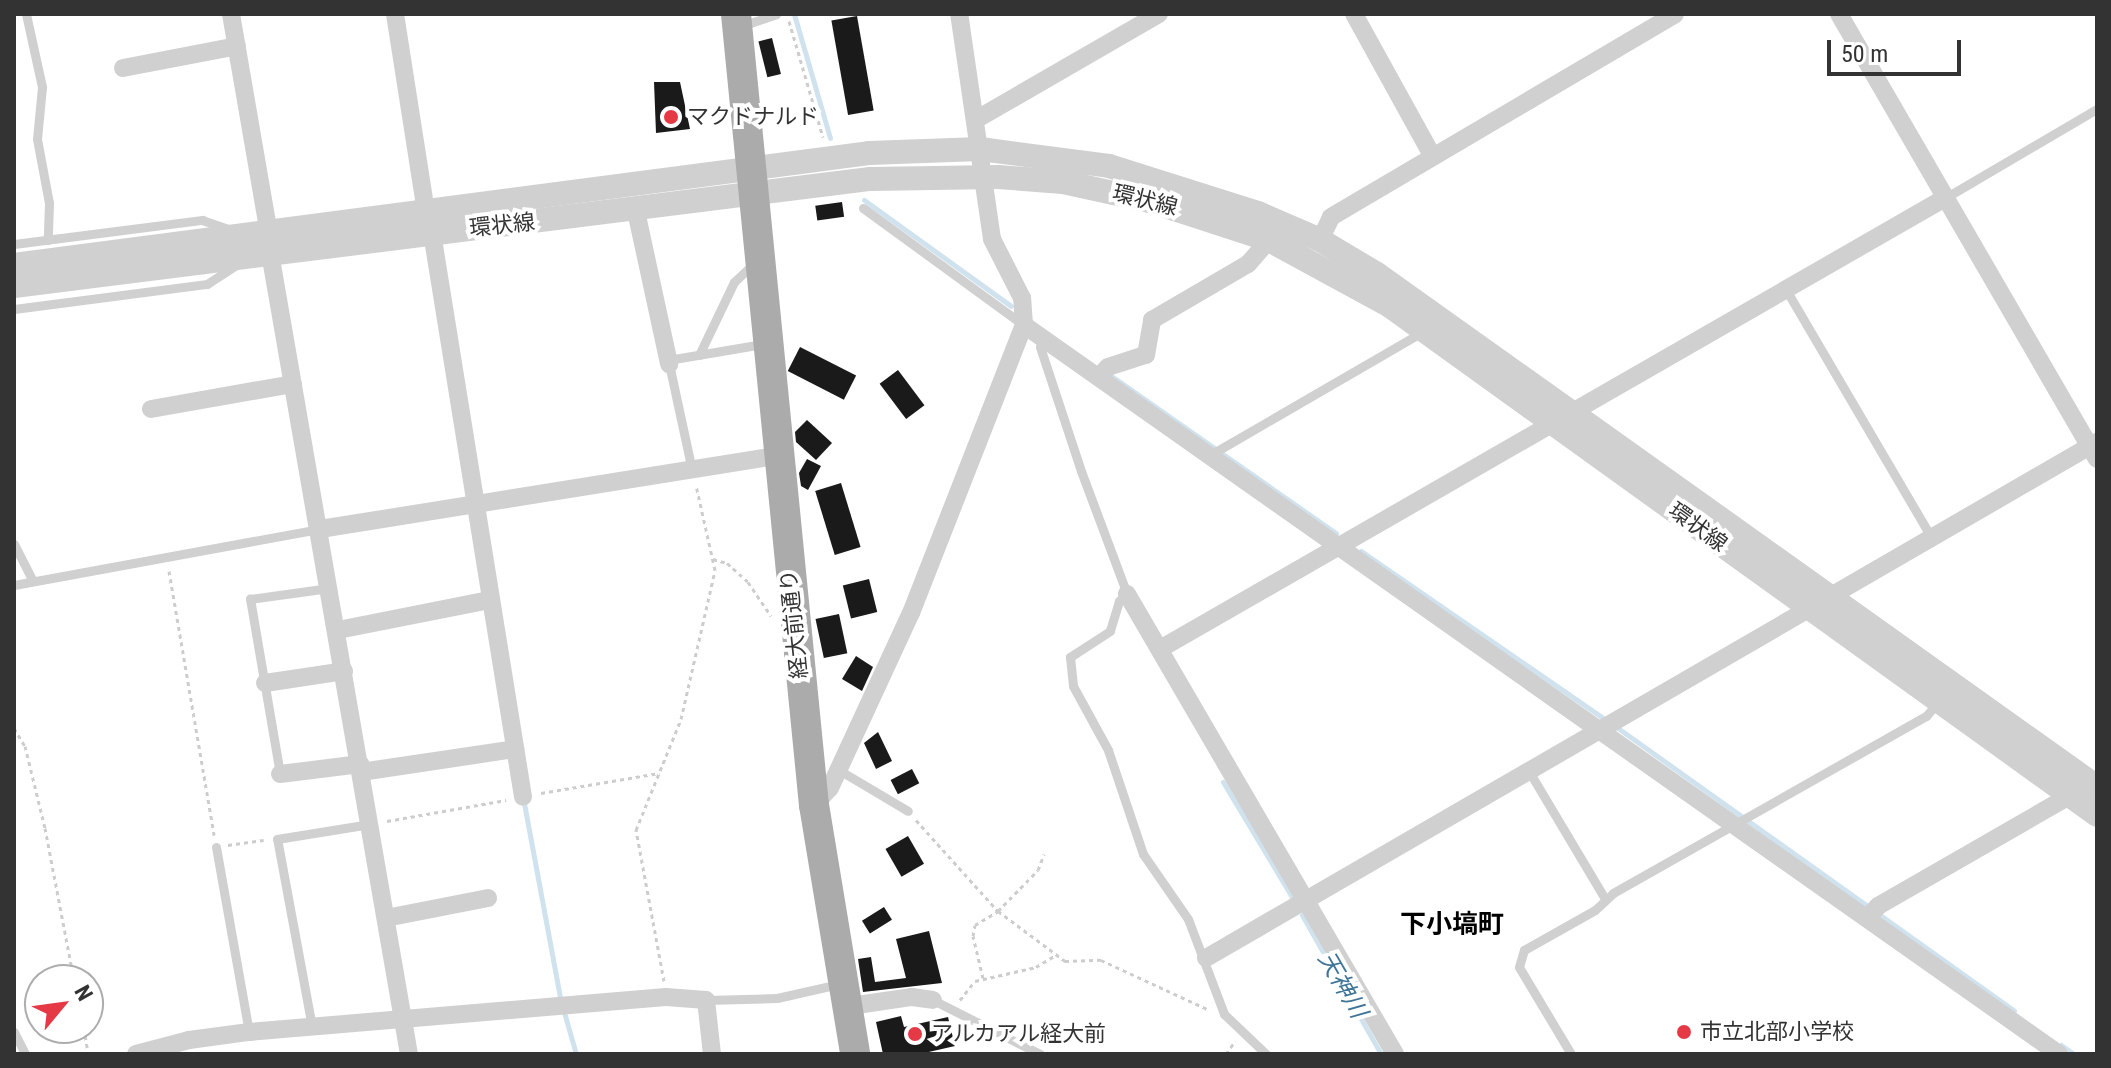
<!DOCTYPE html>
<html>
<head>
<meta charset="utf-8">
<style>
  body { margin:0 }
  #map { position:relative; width:2111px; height:1068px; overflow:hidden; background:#fff; font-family:"Roboto Condensed","Noto Sans JP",sans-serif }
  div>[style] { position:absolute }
  .stream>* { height:5px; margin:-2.5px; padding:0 2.5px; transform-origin:2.5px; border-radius:2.5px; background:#cfe2ee }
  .building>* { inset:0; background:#1a1a1a; transform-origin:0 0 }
  .path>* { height:3px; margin-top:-1.5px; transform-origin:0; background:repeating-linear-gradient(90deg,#cdcdcd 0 4px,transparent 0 8px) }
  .service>* { height:9px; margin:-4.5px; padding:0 4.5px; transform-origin:4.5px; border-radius:4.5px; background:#d0d0d0 }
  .minor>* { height:18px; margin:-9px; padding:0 9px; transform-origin:9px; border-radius:9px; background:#d0d0d0 }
  .tertiary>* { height:24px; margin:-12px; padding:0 12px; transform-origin:12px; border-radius:12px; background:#d0d0d0 }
  .primary>* { height:30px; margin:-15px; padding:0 15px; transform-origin:15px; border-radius:15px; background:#ababab }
  .dots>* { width:22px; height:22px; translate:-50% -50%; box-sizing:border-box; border:4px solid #fff; border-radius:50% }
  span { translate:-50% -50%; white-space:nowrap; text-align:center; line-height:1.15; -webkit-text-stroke:8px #fff; paint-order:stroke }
  .poi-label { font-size:22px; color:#333 }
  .left { translate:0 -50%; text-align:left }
  .street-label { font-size:22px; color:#333 }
  .water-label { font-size:24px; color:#3f7597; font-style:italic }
  .quarter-label { font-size:26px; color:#000; font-weight:700 }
  .frame { position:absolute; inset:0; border:16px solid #333; pointer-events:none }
  .north { position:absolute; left:24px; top:964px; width:80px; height:80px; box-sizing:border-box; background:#fff; border:2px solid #adadad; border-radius:50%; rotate:61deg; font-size:22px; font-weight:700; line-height:32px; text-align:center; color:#333 }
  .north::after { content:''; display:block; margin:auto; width:28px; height:36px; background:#e63946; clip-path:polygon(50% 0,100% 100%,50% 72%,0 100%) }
  .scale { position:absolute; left:1827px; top:40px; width:134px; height:36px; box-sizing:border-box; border:4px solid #333; border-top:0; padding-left:10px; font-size:24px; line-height:28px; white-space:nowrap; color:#333; -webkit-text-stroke:6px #fff; paint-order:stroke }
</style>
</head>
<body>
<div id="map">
  <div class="stream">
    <div style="left:794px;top:14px;width:129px;rotate:73.8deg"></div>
    <div style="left:864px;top:200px;width:181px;rotate:35.8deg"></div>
    <div style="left:1110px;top:375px;width:276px;rotate:35deg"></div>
    <div style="left:1361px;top:551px;width:299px;rotate:34.6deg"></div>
    <div style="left:1615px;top:726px;width:490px;rotate:35.5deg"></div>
    <div style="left:1223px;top:782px;width:134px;rotate:59deg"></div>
    <div style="left:524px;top:803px;width:202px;rotate:79.5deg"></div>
    <div style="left:1302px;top:915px;width:160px;rotate:60.4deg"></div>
    <div style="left:564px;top:1012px;width:44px;rotate:74.1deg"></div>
    <div style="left:2061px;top:1045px;width:16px;rotate:35deg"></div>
  </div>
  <div class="building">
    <div style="left:857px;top:16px;width:96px;height:26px;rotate:80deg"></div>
    <div style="left:772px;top:38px;width:37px;height:14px;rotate:76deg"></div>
    <div style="clip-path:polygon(654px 82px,680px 82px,690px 129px,656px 133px)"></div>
    <div style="left:842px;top:202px;width:15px;height:27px;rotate:82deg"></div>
    <div style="left:800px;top:347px;width:63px;height:27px;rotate:27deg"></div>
    <div style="left:898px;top:370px;width:44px;height:23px;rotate:53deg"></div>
    <div style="clip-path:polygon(807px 420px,832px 443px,816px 460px,796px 442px,795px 432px)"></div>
    <div style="clip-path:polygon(807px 459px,821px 466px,808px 490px,801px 486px,799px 473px)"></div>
    <div style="left:841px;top:483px;width:67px;height:27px;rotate:73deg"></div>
    <div style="left:869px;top:579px;width:34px;height:27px;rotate:76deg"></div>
    <div style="left:839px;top:614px;width:40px;height:24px;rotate:78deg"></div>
    <div style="clip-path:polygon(856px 656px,873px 667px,862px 691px,842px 679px)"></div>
    <div style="clip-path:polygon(878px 732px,892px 761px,876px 769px,864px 743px)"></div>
    <div style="left:912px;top:769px;width:16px;height:24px;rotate:63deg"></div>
    <div style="left:908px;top:836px;width:32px;height:26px;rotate:60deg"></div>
    <div style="left:884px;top:907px;width:15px;height:26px;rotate:58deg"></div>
    <div style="clip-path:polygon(929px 931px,942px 983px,863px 992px,858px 959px,871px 957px,875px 982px,906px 978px,896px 939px)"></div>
    <div style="clip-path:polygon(901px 1016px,904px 1027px,948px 1017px,955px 1046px,920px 1054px,883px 1054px,876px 1022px)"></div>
  </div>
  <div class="path">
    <div style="left:789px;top:21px;width:121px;rotate:73.7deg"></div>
    <div style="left:713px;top:559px;width:15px;rotate:16deg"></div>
    <div style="left:727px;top:563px;width:28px;rotate:42deg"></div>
    <div style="left:748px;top:582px;width:41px;rotate:55.9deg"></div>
    <div style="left:169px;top:571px;width:268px;rotate:80.3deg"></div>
    <div style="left:14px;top:728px;width:21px;rotate:59deg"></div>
    <div style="left:25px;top:746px;width:84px;rotate:76.3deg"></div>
    <div style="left:45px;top:828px;width:155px;rotate:79.2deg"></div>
    <div style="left:541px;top:793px;width:120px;rotate:-9.6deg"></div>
    <div style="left:916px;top:820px;width:122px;rotate:48deg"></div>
    <div style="left:998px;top:911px;width:84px;rotate:36.7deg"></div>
    <div style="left:1065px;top:961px;width:36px;rotate:-2deg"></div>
    <div style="left:1101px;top:960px;width:119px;rotate:24.8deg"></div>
    <div style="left:387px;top:821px;width:121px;rotate:-10deg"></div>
    <div style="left:228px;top:845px;width:36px;rotate:-8deg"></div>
    <div style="left:983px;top:978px;width:43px;rotate:-103.4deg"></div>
    <div style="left:973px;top:936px;width:11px;rotate:-80deg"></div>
    <div style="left:975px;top:925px;width:27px;rotate:-31deg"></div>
    <div style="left:998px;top:911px;width:57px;rotate:-45.7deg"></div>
    <div style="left:1038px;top:870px;width:17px;rotate:-69deg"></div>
    <div style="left:664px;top:981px;width:154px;rotate:-100.5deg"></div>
    <div style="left:636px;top:830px;width:120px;rotate:-67.9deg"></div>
    <div style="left:681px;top:719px;width:153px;rotate:-77.1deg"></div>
    <div style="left:715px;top:570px;width:87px;rotate:-102.6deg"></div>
    <div style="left:960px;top:1000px;width:24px;rotate:-52deg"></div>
    <div style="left:975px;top:981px;width:63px;rotate:-12.9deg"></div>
    <div style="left:1036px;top:967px;width:23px;rotate:-31deg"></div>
    <div style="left:84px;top:1028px;width:26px;rotate:81deg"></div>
    <div style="left:1226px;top:1054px;width:16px;rotate:-55deg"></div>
  </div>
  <div class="service">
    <div style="left:26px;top:14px;width:75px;rotate:77.6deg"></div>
    <div style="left:42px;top:87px;width:52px;rotate:95.5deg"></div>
    <div style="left:37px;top:139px;width:65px;rotate:79.4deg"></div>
    <div style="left:49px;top:203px;width:37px;rotate:92deg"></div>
    <div style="left:742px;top:26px;width:36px;rotate:-19deg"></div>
    <div style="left:1945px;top:198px;width:176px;rotate:-30.4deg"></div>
    <div style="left:863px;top:208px;width:197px;rotate:36.1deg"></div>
    <div style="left:14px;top:244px;width:190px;rotate:-7.3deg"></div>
    <div style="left:202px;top:220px;width:34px;rotate:19deg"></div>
    <div style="left:1785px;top:288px;width:292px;rotate:59.6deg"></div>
    <div style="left:14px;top:309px;width:195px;rotate:-7.4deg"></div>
    <div style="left:207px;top:284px;width:38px;rotate:-33deg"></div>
    <div style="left:1043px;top:338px;width:9px;rotate:108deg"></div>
    <div style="left:1040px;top:347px;width:131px;rotate:71.7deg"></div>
    <div style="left:1081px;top:471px;width:131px;rotate:69.5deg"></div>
    <div style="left:1127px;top:594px;width:11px;rotate:139deg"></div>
    <div style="left:1119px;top:601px;width:31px;rotate:107deg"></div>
    <div style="left:1110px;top:631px;width:48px;rotate:147deg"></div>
    <div style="left:1070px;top:657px;width:29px;rotate:84deg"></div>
    <div style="left:1073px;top:686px;width:73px;rotate:61.3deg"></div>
    <div style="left:1108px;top:750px;width:110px;rotate:71.4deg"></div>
    <div style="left:1143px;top:854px;width:79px;rotate:55.3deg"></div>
    <div style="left:1188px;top:919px;width:102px;rotate:69.2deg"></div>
    <div style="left:1224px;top:1014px;width:58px;rotate:43.6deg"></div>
    <div style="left:699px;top:355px;width:81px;rotate:-64.4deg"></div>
    <div style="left:734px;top:282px;width:26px;rotate:-43deg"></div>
    <div style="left:668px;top:360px;width:96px;rotate:-9.6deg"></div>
    <div style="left:669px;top:364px;width:104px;rotate:77.8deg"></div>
    <div style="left:1210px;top:455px;width:245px;rotate:-30.1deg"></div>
    <div style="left:14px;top:544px;width:39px;rotate:63deg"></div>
    <div style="left:14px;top:585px;width:311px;rotate:-10.4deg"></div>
    <div style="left:839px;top:770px;width:80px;rotate:30.7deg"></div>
    <div style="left:1530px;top:773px;width:147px;rotate:59.2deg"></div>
    <div style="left:280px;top:774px;width:178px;rotate:-99.7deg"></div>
    <div style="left:250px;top:599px;width:80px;rotate:-7.9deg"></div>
    <div style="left:216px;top:847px;width:188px;rotate:79.9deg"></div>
    <div style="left:706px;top:1000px;width:71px;rotate:-1.6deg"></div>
    <div style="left:777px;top:998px;width:64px;rotate:-12.7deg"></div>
    <div style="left:933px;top:1000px;width:120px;rotate:26.8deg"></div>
    <div style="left:312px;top:1027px;width:191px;rotate:-100.5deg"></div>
    <div style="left:277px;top:839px;width:94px;rotate:-9.2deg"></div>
    <div style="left:14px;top:1032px;width:25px;rotate:63deg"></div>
    <div style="left:1571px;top:1054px;width:101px;rotate:-120.9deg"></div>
    <div style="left:1519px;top:967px;width:18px;rotate:-74deg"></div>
    <div style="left:1524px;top:950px;width:81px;rotate:-29.4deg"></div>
    <div style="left:1595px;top:910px;width:25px;rotate:-43deg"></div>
    <div style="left:1613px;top:893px;width:360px;rotate:-29.5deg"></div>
    <div style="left:1926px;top:716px;width:18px;rotate:-49deg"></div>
  </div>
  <div class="minor">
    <div style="left:231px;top:14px;width:222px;rotate:80.2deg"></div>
    <div style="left:395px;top:14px;width:201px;rotate:81.1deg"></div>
    <div style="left:1354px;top:14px;width:163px;rotate:61.1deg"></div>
    <div style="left:1839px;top:14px;width:514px;rotate:59.9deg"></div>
    <div style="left:123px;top:68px;width:116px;rotate:-10.9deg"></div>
    <div style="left:977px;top:119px;width:210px;rotate:-30deg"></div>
    <div style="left:636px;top:211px;width:157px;rotate:77.8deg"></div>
    <div style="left:432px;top:233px;width:571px;rotate:80.83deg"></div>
    <div style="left:1320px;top:240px;width:25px;rotate:-64deg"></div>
    <div style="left:1331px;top:217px;width:399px;rotate:-30.5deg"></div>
    <div style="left:270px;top:253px;width:813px;rotate:80.16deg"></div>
    <div style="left:1024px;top:325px;width:1266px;rotate:35.16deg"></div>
    <div style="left:1099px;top:377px;width:13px;rotate:-48deg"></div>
    <div style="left:1108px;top:367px;width:40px;rotate:-18deg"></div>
    <div style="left:1146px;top:355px;width:36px;rotate:-80deg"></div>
    <div style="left:1152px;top:320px;width:111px;rotate:-30.3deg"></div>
    <div style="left:1248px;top:264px;width:32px;rotate:-49deg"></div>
    <div style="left:151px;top:409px;width:144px;rotate:-10deg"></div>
    <div style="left:320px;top:529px;width:462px;rotate:-9.1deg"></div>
    <div style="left:1127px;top:594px;width:532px;rotate:59.77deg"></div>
    <div style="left:338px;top:630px;width:155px;rotate:-11.2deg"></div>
    <div style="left:1160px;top:649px;width:905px;rotate:-29.88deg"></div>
    <div style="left:265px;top:683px;width:80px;rotate:-8.6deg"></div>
    <div style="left:361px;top:772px;width:156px;rotate:-8.5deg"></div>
    <div style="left:280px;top:774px;width:81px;rotate:-7.1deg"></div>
    <div style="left:814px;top:805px;width:23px;rotate:-47deg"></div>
    <div style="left:830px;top:788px;width:193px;rotate:-65.2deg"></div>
    <div style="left:911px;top:613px;width:309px;rotate:-68.6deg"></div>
    <div style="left:1024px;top:325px;width:27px;rotate:-94deg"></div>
    <div style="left:1022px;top:298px;width:66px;rotate:-117deg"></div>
    <div style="left:992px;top:239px;width:227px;rotate:-98.3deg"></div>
    <div style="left:386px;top:918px;width:104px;rotate:-11.1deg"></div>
    <div style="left:1867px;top:918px;width:16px;rotate:-47deg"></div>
    <div style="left:1878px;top:906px;width:233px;rotate:-29.9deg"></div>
    <div style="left:1206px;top:958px;width:1030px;rotate:-30.08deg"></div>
    <div style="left:850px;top:1006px;width:63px;rotate:-8.3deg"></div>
    <div style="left:912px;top:997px;width:21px;rotate:8deg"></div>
    <div style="left:136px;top:1054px;width:55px;rotate:-14.8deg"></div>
    <div style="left:189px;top:1040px;width:61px;rotate:-7.6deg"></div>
    <div style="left:249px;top:1032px;width:418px;rotate:-4.8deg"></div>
    <div style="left:666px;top:997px;width:40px;rotate:4.3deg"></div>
    <div style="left:706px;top:1000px;width:54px;rotate:83.7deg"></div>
  </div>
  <div class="tertiary">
    <div style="left:14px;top:265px;width:862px;rotate:-7.46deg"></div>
    <div style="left:869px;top:153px;width:111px;rotate:-2.1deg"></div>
    <div style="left:980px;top:149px;width:130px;rotate:7.5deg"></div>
    <div style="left:1109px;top:166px;width:156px;rotate:17.5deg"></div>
    <div style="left:1258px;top:213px;width:68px;rotate:23.5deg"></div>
    <div style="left:1320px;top:240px;width:66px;rotate:30.8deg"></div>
    <div style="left:1377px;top:274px;width:884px;rotate:35.47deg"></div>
    <div style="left:14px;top:286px;width:863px;rotate:-7.13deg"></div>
    <div style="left:870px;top:179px;width:128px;rotate:-0.9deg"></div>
    <div style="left:998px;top:177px;width:65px;rotate:4.4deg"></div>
    <div style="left:1063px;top:182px;width:89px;rotate:12.3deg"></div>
    <div style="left:1150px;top:201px;width:125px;rotate:18.1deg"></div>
    <div style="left:1269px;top:240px;width:138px;rotate:28.6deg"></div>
    <div style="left:1390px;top:306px;width:871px;rotate:35.75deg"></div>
  </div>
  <div class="primary">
    <div style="left:736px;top:14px;width:795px;rotate:84.37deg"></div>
    <div style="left:814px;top:805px;width:252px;rotate:80.6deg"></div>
  </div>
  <div class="dots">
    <div style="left:671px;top:117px;background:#e63946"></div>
    <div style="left:1684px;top:1032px;background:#e63946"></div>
    <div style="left:915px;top:1034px;background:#e63946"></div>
  </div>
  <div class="poi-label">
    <span class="left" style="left:687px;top:117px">マクドナルド</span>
    <span class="left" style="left:1700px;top:1032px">市立北部小学校</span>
    <span class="left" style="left:931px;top:1034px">アルカアル経大前</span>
  </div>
  <div class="street-label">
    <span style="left:1145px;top:200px;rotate:14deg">環状線</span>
    <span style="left:502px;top:225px;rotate:-6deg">環状線</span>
    <span style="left:1698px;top:527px;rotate:36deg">環状線</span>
    <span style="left:794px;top:624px;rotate:-96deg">経大前通り</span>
  </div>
  <div class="water-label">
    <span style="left:1342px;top:985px;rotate:60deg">天神川</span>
  </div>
  <div class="quarter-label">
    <span style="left:1452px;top:925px">下小塙町</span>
  </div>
  <div class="frame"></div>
  <div class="north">N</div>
  <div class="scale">50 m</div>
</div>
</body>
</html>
